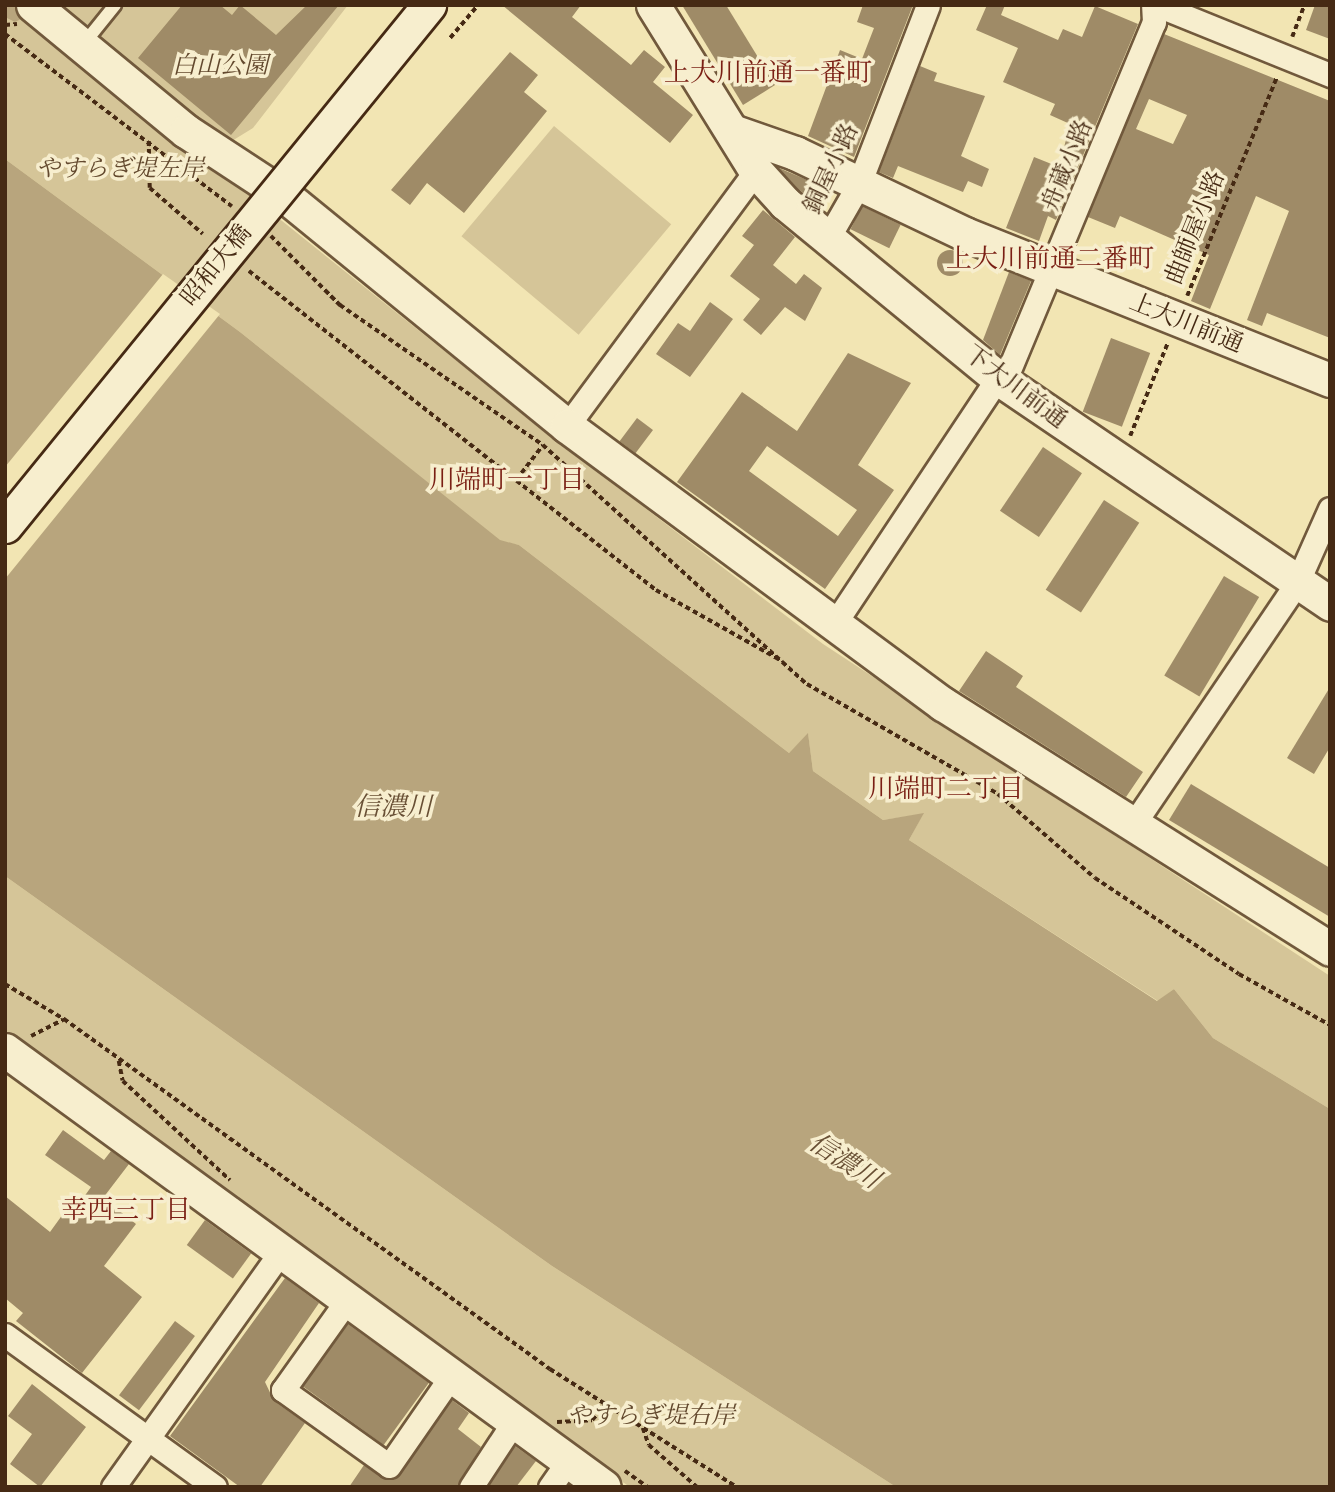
<!DOCTYPE html>
<html>
<head>
<meta charset="utf-8">
<style>
  body { margin:0 }
  #map { position:relative; width:1335px; height:1492px; overflow:hidden; background:#f2e5b3; font-family:"Libre Bodoni","Noto Serif JP",serif }
  div>[style] { position:absolute }
  .green>* { inset:0; background:#d5c598; transform-origin:0 0 }
  .water>* { inset:0; background:#b8a57d }
  .pier>* { inset:0; background:#f2e5b3 }
  .building>* { inset:0; background:#9f8b67; transform-origin:0 0 }
  .round { border-radius:50% }
  .path>* { height:3.5px; margin-top:-1.75px; transform-origin:0; background:repeating-linear-gradient(90deg,#462a14 0 5px,transparent 0 8.5px) }
  .roads { filter:drop-shadow(2px 0 #71593c) drop-shadow(-2px 0 #71593c) drop-shadow(0 2px #71593c) drop-shadow(0 -2px #71593c) }
  .lane>* { height:12px; margin:-6px; padding:0 6px; transform-origin:6px; border-radius:6px; background:#f7eece }
  .street>* { height:23px; margin:-11.5px; padding:0 11.5px; transform-origin:11.5px; border-radius:11.5px; background:#f7eece }
  .secondary>* { height:33px; margin:-16.5px; padding:0 16.5px; transform-origin:16.5px; border-radius:16.5px; background:#f7eece }
  .bridges { filter:drop-shadow(2px 0 #462a14) drop-shadow(-2px 0 #462a14) drop-shadow(0 2px #462a14) drop-shadow(0 -2px #462a14) }
  .secondary-bridge>* { height:33px; margin:-16.5px; padding:0 16.5px; transform-origin:16.5px; border-radius:16.5px; background:#f7eece }
  span { translate:-50% -50%; white-space:nowrap; text-align:center; line-height:1.15; -webkit-text-stroke:7px #f7eece; paint-order:stroke }
  .park-label { font-size:24px; color:#63492e; font-style:italic }
  .street-label { font-size:24px; color:#462a14 }
  .neighbourhood-label { font-size:26px; color:#7a1f14 }
  .water-label { font-size:26px; color:#684f34; font-style:italic }
  .frame { position:absolute; inset:0; border:7px solid #462a14; pointer-events:none }
</style>
</head>
<body>
<div id="map">
  <div class="green">
    <div style="clip-path:polygon(5px 5px,348px 5px,253px 128px,227px 144px,32px 21px,552px 437px,823px 644px,1330px 976px,1330px 1109px,1213px 1038px,1174px 989px,1158px 1001px,909px 840px,923px 814px,883px 820px,813px 771px,808px 734px,789px 753px,519px 545px,500px 541px,240px 332px,5px 159px)"></div>
    <div style="left:554px;top:126px;width:153px;height:144px;rotate:40deg"></div>
    <div style="clip-path:polygon(5px 876px,552px 1266px,896px 1487px,630px 1487px,571px 1447px,5px 1042px)"></div>
  </div>
  <div class="water">
    <div style="clip-path:polygon(5px 5px,26px 5px,31px 14px,15px 22px,5px 17px)"></div>
    <div style="clip-path:polygon(5px 159px,240px 332px,500px 540px,519px 545px,789px 753px,808px 733px,813px 771px,883px 820px,924px 813px,909px 840px,1157px 1001px,1174px 989px,1213px 1038px,1330px 1109px,1330px 1487px,896px 1487px,552px 1266px,5px 876px)"></div>
  </div>
  <div class="pier">
    <div style="clip-path:polygon(163px 274px,220px 314px,5px 579px,5px 467px)"></div>
  </div>
  <div class="building">
    <div style="clip-path:polygon(182px 5px,220px 5px,232px 15px,240px 5px,276px 35px,307px 5px,339px 5px,231px 135px,138px 58px)"></div>
    <div style="clip-path:polygon(502px 5px,581px 5px,572px 17px,631px 65px,644px 50px,665px 67px,653px 82px,693px 115px,670px 143px)"></div>
    <div style="clip-path:polygon(682px 5px,726px 5px,775px 85px,743px 105px)"></div>
    <div style="clip-path:polygon(863px 5px,913px 5px,854px 157px,808px 136px,840px 50px,862px 59px,874px 28px,857px 22px)"></div>
    <div style="clip-path:polygon(987px 5px,1005px 5px,1001px 15px,1058px 40px,1063px 29px,1082px 37px,1095px 6px,1138px 24px,1056px 220px,1048px 216px,1039px 241px,1006px 228px,1034px 157px,1059px 167px,1070px 124px,1050px 115px,1055px 104px,1003px 82px,1018px 48px,976px 30px)"></div>
    <div style="clip-path:polygon(1315px 5px,1330px 5px,1330px 39px,1306px 30px)"></div>
    <div style="clip-path:polygon(evenodd,1164px 34px,1330px 101px,1330px 338px,1267px 313px,1262px 326px,1247px 320px,1289px 211px,1256px 196px,1210px 309px,1191px 301px,1209px 255px,1120px 216px,1115px 228px,1088px 217px,1164px 34px,1149px 99px,1187px 115px,1173px 144px,1136px 129px,1149px 99px)"></div>
    <div style="clip-path:polygon(510px 52px,538px 75px,524px 92px,547px 111px,464px 213px,427px 183px,410px 205px,391px 190px)"></div>
    <div style="clip-path:polygon(920px 66px,937px 73px,934px 81px,985px 96px,961px 156px,989px 169px,982px 187px,968px 181px,963px 192px,898px 166px,893px 178px,879px 172px)"></div>
    <div style="clip-path:polygon(779px 168px,814px 183px,806px 195px,798px 189px)"></div>
    <div style="left:862px;top:206px;width:43px;height:26px;rotate:26deg"></div>
    <div style="clip-path:polygon(763px 210px,795px 237px,773px 265px,796px 284px,804px 274px,822px 288px,805px 321px,785px 307px,761px 335px,743px 320px,760px 299px,730px 276px,754px 245px,742px 236px)"></div>
    <div class="round" style="left:937px;top:250px;width:26px;height:26px"></div>
    <div style="clip-path:polygon(1009px 272px,1031px 281px,1000px 355px,983px 340px)"></div>
    <div style="clip-path:polygon(710px 302px,733px 319px,690px 377px,656px 354px,678px 323px,690px 331px)"></div>
    <div style="left:1111px;top:338px;width:42px;height:79px;rotate:21deg"></div>
    <div style="clip-path:polygon(evenodd,848px 353px,911px 383px,858px 465px,894px 490px,825px 589px,677px 482px,742px 392px,797px 431px,848px 353px,767px 446px,857px 510px,838px 536px,749px 471px,767px 446px)"></div>
    <div style="left:637px;top:418px;width:20px;height:29px;rotate:37deg"></div>
    <div style="left:1043px;top:447px;width:47px;height:77px;rotate:34deg"></div>
    <div style="left:1104px;top:500px;width:42px;height:107px;rotate:33deg"></div>
    <div style="left:1224px;top:576px;width:41px;height:116px;rotate:31deg"></div>
    <div style="clip-path:polygon(986px 651px,1023px 676px,1016px 687px,1143px 772px,1126px 797px,959px 691px)"></div>
    <div style="clip-path:polygon(1330px 687px,1330px 747px,1314px 774px,1287px 758px)"></div>
    <div style="clip-path:polygon(1191px 784px,1330px 868px,1330px 917px,1169px 820px)"></div>
    <div style="clip-path:polygon(63px 1130px,104px 1160px,111px 1151px,129px 1164px,103px 1198px,136px 1224px,104px 1266px,142px 1297px,82px 1373px,16px 1321px,23px 1313px,5px 1298px,5px 1196px,50px 1232px,63px 1214px,69px 1218px,91px 1187px,45px 1155px)"></div>
    <div style="left:205px;top:1220px;width:57px;height:31px;rotate:36deg"></div>
    <div style="clip-path:polygon(285px 1278px,319px 1303px,265px 1382px,274px 1401px,305px 1423px,260px 1487px,240px 1487px,170px 1436px)"></div>
    <div style="left:175px;top:1321px;width:25px;height:93px;rotate:37deg"></div>
    <div style="left:348px;top:1324px;width:100px;height:77px;rotate:36deg"></div>
    <div style="clip-path:polygon(32px 1384px,86px 1427px,40px 1487px,10px 1464px,32px 1434px,8px 1416px)"></div>
    <div style="clip-path:polygon(452px 1400px,469px 1413px,458px 1429px,481px 1447px,457px 1487px,349px 1487px,364px 1465px,396px 1478px)"></div>
    <div style="clip-path:polygon(515px 1446px,536px 1461px,516px 1487px,488px 1487px)"></div>
  </div>
  <div class="path">
    <div style="left:5px;top:25px;width:12px;rotate:-5deg"></div>
    <div style="left:5px;top:34px;width:285px;rotate:37.2deg"></div>
    <div style="left:1292px;top:37px;width:34px;rotate:-69deg"></div>
    <div style="left:450px;top:38px;width:43px;rotate:-49.7deg"></div>
    <div style="left:149px;top:141px;width:47px;rotate:88.8deg"></div>
    <div style="left:150px;top:188px;width:70px;rotate:41deg"></div>
    <div style="left:271px;top:236px;width:98px;rotate:45deg"></div>
    <div style="left:340px;top:305px;width:247px;rotate:34.6deg"></div>
    <div style="left:543px;top:445px;width:356px;rotate:42.2deg"></div>
    <div style="left:807px;top:684px;width:220px;rotate:29.9deg"></div>
    <div style="left:998px;top:794px;width:128px;rotate:40.9deg"></div>
    <div style="left:1095px;top:878px;width:173px;rotate:33.7deg"></div>
    <div style="left:1239px;top:974px;width:104px;rotate:29.3deg"></div>
    <div style="left:249px;top:271px;width:517px;rotate:38.09deg"></div>
    <div style="left:656px;top:590px;width:145px;rotate:29.4deg"></div>
    <div style="left:1187px;top:296px;width:237px;rotate:-67.7deg"></div>
    <div style="left:1130px;top:436px;width:101px;rotate:-68deg"></div>
    <div style="left:516px;top:480px;width:44px;rotate:-52.4deg"></div>
    <div style="left:5px;top:984px;width:69px;rotate:30.7deg"></div>
    <div style="left:64px;top:1019px;width:599px;rotate:35.76deg"></div>
    <div style="left:550px;top:1369px;width:221px;rotate:32.3deg"></div>
    <div style="left:31px;top:1036px;width:36px;rotate:-27deg"></div>
    <div style="left:119px;top:1061px;width:20px;rotate:79deg"></div>
    <div style="left:123px;top:1081px;width:146px;rotate:42.8deg"></div>
    <div style="left:557px;top:1422px;width:35px;rotate:-3deg"></div>
    <div style="left:592px;top:1420px;width:20px;rotate:-49deg"></div>
    <div style="left:643px;top:1428px;width:18px;rotate:71deg"></div>
    <div style="left:649px;top:1445px;width:64px;rotate:41.2deg"></div>
    <div style="left:625px;top:1471px;width:28px;rotate:35deg"></div>
  </div>
  <div class="roads">
    <div class="lane">
      <div style="left:82px;top:46px;width:53px;rotate:-51.2deg"></div>
    </div>
    <div class="street">
      <div style="left:1157px;top:5px;width:187px;rotate:22deg"></div>
      <div style="left:828px;top:238px;width:62px;rotate:-60.1deg"></div>
      <div style="left:859px;top:184px;width:192px;rotate:-68.9deg"></div>
      <div style="left:1004px;top:382px;width:390px;rotate:-67.4deg"></div>
      <div style="left:1154px;top:22px;width:17px;rotate:-93deg"></div>
      <div style="left:567px;top:426px;width:317px;rotate:-53.5deg"></div>
      <div style="left:837px;top:620px;width:291px;rotate:-56.4deg"></div>
      <div style="left:1133px;top:825px;width:292px;rotate:-55.9deg"></div>
      <div style="left:1297px;top:583px;width:81px;rotate:-66deg"></div>
      <div style="left:348px;top:1299px;width:112px;rotate:125.5deg"></div>
      <div style="left:283px;top:1390px;width:130px;rotate:35.6deg"></div>
      <div style="left:389px;top:1466px;width:111px;rotate:-55.3deg"></div>
      <div style="left:5px;top:1335px;width:259px;rotate:35.9deg"></div>
      <div style="left:113px;top:1487px;width:291px;rotate:-54.5deg"></div>
      <div style="left:471px;top:1487px;width:77px;rotate:-56.7deg"></div>
      <div style="left:550px;top:1487px;width:29px;rotate:-55deg"></div>
    </div>
    <div class="secondary">
      <div style="left:33px;top:5px;width:198px;rotate:39.5deg"></div>
      <div style="left:186px;top:131px;width:118px;rotate:33.3deg"></div>
      <div style="left:285px;top:196px;width:364px;rotate:39.2deg"></div>
      <div style="left:567px;top:426px;width:468px;rotate:36.5deg"></div>
      <div style="left:943px;top:704px;width:458px;rotate:32.3deg"></div>
      <div style="left:653px;top:5px;width:195px;rotate:58.2deg"></div>
      <div style="left:756px;top:171px;width:43px;rotate:47.8deg"></div>
      <div style="left:785px;top:203px;width:276px;rotate:39.4deg"></div>
      <div style="left:998px;top:378px;width:402px;rotate:34.2deg"></div>
      <div style="left:735px;top:132px;width:64px;rotate:19.3deg"></div>
      <div style="left:795px;top:153px;width:188px;rotate:25.5deg"></div>
      <div style="left:965px;top:234px;width:393px;rotate:21.8deg"></div>
      <div style="left:5px;top:1050px;width:741px;rotate:36.11deg"></div>
    </div>
  </div>
  <div class="bridges">
    <div class="secondary-bridge">
      <div style="left:5px;top:526px;width:672px;rotate:-50.86deg"></div>
    </div>
  </div>
  <div class="park-label">
    <span style="left:220px;top:67px">白山公園</span>
    <span style="left:120px;top:170px">やすらぎ堤左岸</span>
    <span style="left:651px;top:1417px">やすらぎ堤右岸</span>
  </div>
  <div class="street-label">
    <span style="left:1068px;top:166px;rotate:-68deg">舟蔵小路</span>
    <span style="left:832px;top:169px;rotate:-65deg">銅屋小路</span>
    <span style="left:1196px;top:228px;rotate:-68deg">曲師屋小路</span>
    <span style="left:217px;top:266px;rotate:-51deg">昭和大橋</span>
    <span style="left:1186px;top:324px;rotate:22deg">上大川前通</span>
    <span style="left:1015px;top:388px;rotate:37deg">下大川前通</span>
  </div>
  <div class="neighbourhood-label">
    <span style="left:768px;top:74px">上大川前通一番町</span>
    <span style="left:1050px;top:260px">上大川前通二番町</span>
    <span style="left:507px;top:481px">川端町一丁目</span>
    <span style="left:946px;top:790px">川端町二丁目</span>
    <span style="left:126px;top:1211px">幸西三丁目</span>
  </div>
  <div class="water-label">
    <span style="left:393px;top:808px">信濃川</span>
    <span style="left:844px;top:1162px;rotate:33deg">信濃川</span>
  </div>
  <div class="frame"></div>
</div>
</body>
</html>
